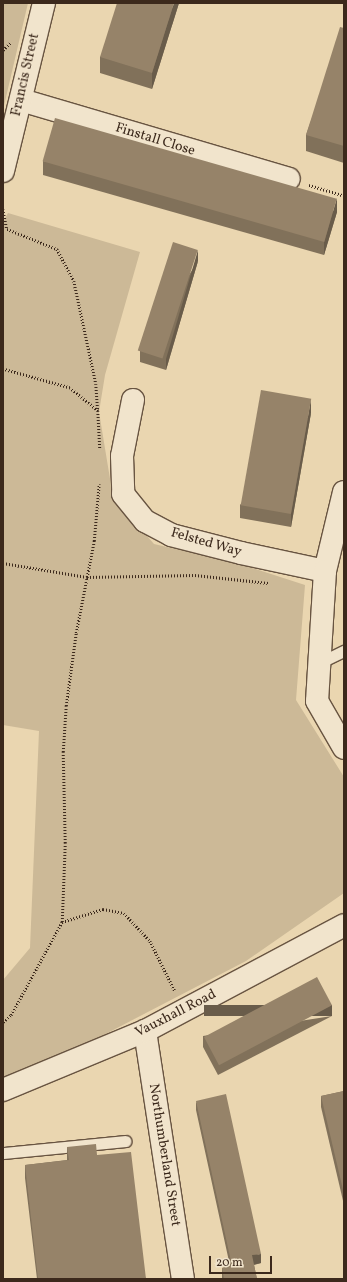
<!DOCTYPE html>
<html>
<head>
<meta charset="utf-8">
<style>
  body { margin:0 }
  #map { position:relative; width:347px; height:1282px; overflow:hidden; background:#ead6b0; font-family:Vollkorn,serif }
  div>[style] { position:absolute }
  .green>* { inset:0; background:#ccb997 }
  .path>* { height:2.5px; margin-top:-1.25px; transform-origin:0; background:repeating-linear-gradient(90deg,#3c291c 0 1px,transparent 0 3px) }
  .roads { filter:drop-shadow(1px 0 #685441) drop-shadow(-1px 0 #685441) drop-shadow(0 1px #685441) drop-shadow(0 -1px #685441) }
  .lane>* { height:11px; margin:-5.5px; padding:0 5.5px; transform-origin:5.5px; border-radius:5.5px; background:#f1e4cc }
  .street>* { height:22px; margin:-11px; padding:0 11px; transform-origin:11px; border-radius:11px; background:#f1e4cc }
  .secondary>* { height:22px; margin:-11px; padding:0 11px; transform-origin:11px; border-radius:11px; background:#f1e4cc }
  .wall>* { inset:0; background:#81715a }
  .shaded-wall>* { inset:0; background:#695c4a; transform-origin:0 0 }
  .building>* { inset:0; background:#968369; transform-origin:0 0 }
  span { translate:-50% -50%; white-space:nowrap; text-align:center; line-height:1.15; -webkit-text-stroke:3px #f1e4cc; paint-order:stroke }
  .street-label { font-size:14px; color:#3c291c }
  .frame { position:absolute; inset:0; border:4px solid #3c291c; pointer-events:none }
  .scale { position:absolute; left:209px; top:1256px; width:63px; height:18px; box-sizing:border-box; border:2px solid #3c291c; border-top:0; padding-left:5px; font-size:12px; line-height:14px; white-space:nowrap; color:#3c291c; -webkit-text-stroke:3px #f1e4cc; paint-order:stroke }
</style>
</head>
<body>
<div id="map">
  <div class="green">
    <div style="clip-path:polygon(3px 3px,28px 3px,3px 110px)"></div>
    <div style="clip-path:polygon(8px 213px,140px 252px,105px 375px,99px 412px,113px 497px,154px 544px,237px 563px,305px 585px,296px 700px,344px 777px,344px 893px,246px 961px,67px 1054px,3px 1079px,3px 980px,30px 948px,39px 731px,3px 725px,3px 222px)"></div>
  </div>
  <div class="path">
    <div style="left:3px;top:50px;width:11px;rotate:-45deg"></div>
    <div style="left:309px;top:185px;width:37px;rotate:17deg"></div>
    <div style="left:3px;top:209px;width:20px;rotate:79deg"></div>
    <div style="left:7px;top:229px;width:54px;rotate:21.8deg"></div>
    <div style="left:57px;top:249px;width:36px;rotate:62deg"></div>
    <div style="left:74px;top:281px;width:105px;rotate:77.9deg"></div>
    <div style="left:96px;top:384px;width:27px;rotate:86deg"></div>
    <div style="left:98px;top:411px;width:36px;rotate:-141deg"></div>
    <div style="left:70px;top:388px;width:70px;rotate:-164.2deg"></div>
    <div style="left:98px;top:411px;width:38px;rotate:87deg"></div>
    <div style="left:3px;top:563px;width:85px;rotate:9.5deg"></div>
    <div style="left:87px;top:577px;width:108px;rotate:-1.1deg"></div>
    <div style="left:195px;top:575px;width:74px;rotate:6.2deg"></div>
    <div style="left:62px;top:922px;width:43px;rotate:-17.6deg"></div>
    <div style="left:103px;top:909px;width:21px;rotate:11deg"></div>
    <div style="left:124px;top:913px;width:38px;rotate:47deg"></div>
    <div style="left:150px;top:941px;width:56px;rotate:63.4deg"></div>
    <div style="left:3px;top:1022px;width:11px;rotate:-41deg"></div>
    <div style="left:11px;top:1015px;width:106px;rotate:-61.3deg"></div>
    <div style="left:62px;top:922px;width:79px;rotate:-87.8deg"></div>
    <div style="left:65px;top:843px;width:91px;rotate:-91.3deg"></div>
    <div style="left:63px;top:752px;width:46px;rotate:-86.3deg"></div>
    <div style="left:66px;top:706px;width:74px;rotate:-82.2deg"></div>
    <div style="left:76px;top:633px;width:94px;rotate:-78.9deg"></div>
    <div style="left:94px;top:541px;width:57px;rotate:-85deg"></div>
  </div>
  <div class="roads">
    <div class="lane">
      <div style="left:319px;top:663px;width:28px;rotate:-26deg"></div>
      <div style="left:3px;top:1153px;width:123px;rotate:-5.6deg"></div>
    </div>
    <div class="street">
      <div style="left:21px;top:100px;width:279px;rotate:16.4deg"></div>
      <div style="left:3px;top:171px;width:173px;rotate:-76.3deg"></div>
      <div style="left:133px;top:400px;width:57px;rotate:101.1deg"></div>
      <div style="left:122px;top:456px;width:38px;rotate:88deg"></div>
      <div style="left:123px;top:494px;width:35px;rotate:51deg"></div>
      <div style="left:145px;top:521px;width:30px;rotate:28deg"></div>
      <div style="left:171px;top:535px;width:72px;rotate:14.4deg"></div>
      <div style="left:241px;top:553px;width:86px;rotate:12.1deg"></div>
      <div style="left:344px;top:492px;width:81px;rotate:103.5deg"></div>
      <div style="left:325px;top:571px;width:130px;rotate:93.5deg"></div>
      <div style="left:317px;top:701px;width:54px;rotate:60.1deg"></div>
      <div style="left:145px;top:1031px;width:251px;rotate:81.3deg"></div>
    </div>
    <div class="secondary">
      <div style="left:3px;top:1090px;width:154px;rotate:-22.6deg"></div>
      <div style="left:145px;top:1031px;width:225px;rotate:-28deg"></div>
    </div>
  </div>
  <div class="wall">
    <div style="clip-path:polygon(179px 3px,152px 89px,100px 73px,100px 57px)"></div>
    <div style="clip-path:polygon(344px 28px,344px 163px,306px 151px,306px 135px)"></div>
    <div style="clip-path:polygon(43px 161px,337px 212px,324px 255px,43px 175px)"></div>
    <div style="clip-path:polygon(198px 261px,166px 370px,140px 362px,140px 351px)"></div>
    <div style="clip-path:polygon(311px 413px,291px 527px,240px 518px,240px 505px)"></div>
    <div style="clip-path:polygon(332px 1016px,218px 1075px,203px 1047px,203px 1036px)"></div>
    <div style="clip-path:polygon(344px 1091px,344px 1205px,321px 1107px,321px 1096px)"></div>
    <div style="clip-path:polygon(196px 1101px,261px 1263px,254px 1265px,257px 1279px,222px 1279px,222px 1268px,230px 1266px,196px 1110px)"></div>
    <div style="clip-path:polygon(67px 1147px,97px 1155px,146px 1279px,37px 1279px,25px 1178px,25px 1165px,67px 1160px)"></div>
  </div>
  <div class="shaded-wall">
    <div style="clip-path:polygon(174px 3px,179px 3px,152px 89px,152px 73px)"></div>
    <div style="clip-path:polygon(337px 198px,337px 212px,324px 255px,324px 242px)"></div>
    <div style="clip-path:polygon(198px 250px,198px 261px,166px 370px,166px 359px)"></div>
    <div style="clip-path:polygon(311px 399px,311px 413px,291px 527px,291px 514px)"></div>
    <div style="left:332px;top:1005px;width:11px;height:128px;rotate:90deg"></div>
    <div style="clip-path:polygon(261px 1254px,261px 1263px,252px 1265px,252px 1255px)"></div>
  </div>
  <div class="building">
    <div style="clip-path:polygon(117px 3px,174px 3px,152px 73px,100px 57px)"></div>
    <div style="clip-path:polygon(340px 27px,344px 28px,344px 146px,306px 135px)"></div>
    <div style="left:55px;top:118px;width:293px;height:45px;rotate:16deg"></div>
    <div style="left:173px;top:242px;width:26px;height:114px;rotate:18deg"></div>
    <div style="left:261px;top:390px;width:51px;height:117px;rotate:10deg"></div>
    <div style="left:317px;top:977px;width:32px;height:128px;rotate:62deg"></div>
    <div style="clip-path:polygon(344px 1091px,344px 1194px,321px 1096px)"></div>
    <div style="clip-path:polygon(226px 1094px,261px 1254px,252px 1255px,257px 1279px,224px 1279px,222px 1268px,232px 1266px,196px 1101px)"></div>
    <div style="clip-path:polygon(96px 1144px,97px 1155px,131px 1152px,146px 1279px,38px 1279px,25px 1165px,69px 1160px,67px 1147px)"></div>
  </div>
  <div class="street-label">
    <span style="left:26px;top:75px;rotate:-77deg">Francis Street</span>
    <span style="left:155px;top:140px;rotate:17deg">Finstall Close</span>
    <span style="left:206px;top:543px;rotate:16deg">Felsted Way</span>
    <span style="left:176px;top:1014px;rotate:-27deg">Vauxhall Road</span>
    <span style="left:164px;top:1155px;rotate:81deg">Northumberland Street</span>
  </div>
  <div class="frame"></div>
  <div class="scale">20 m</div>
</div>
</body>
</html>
